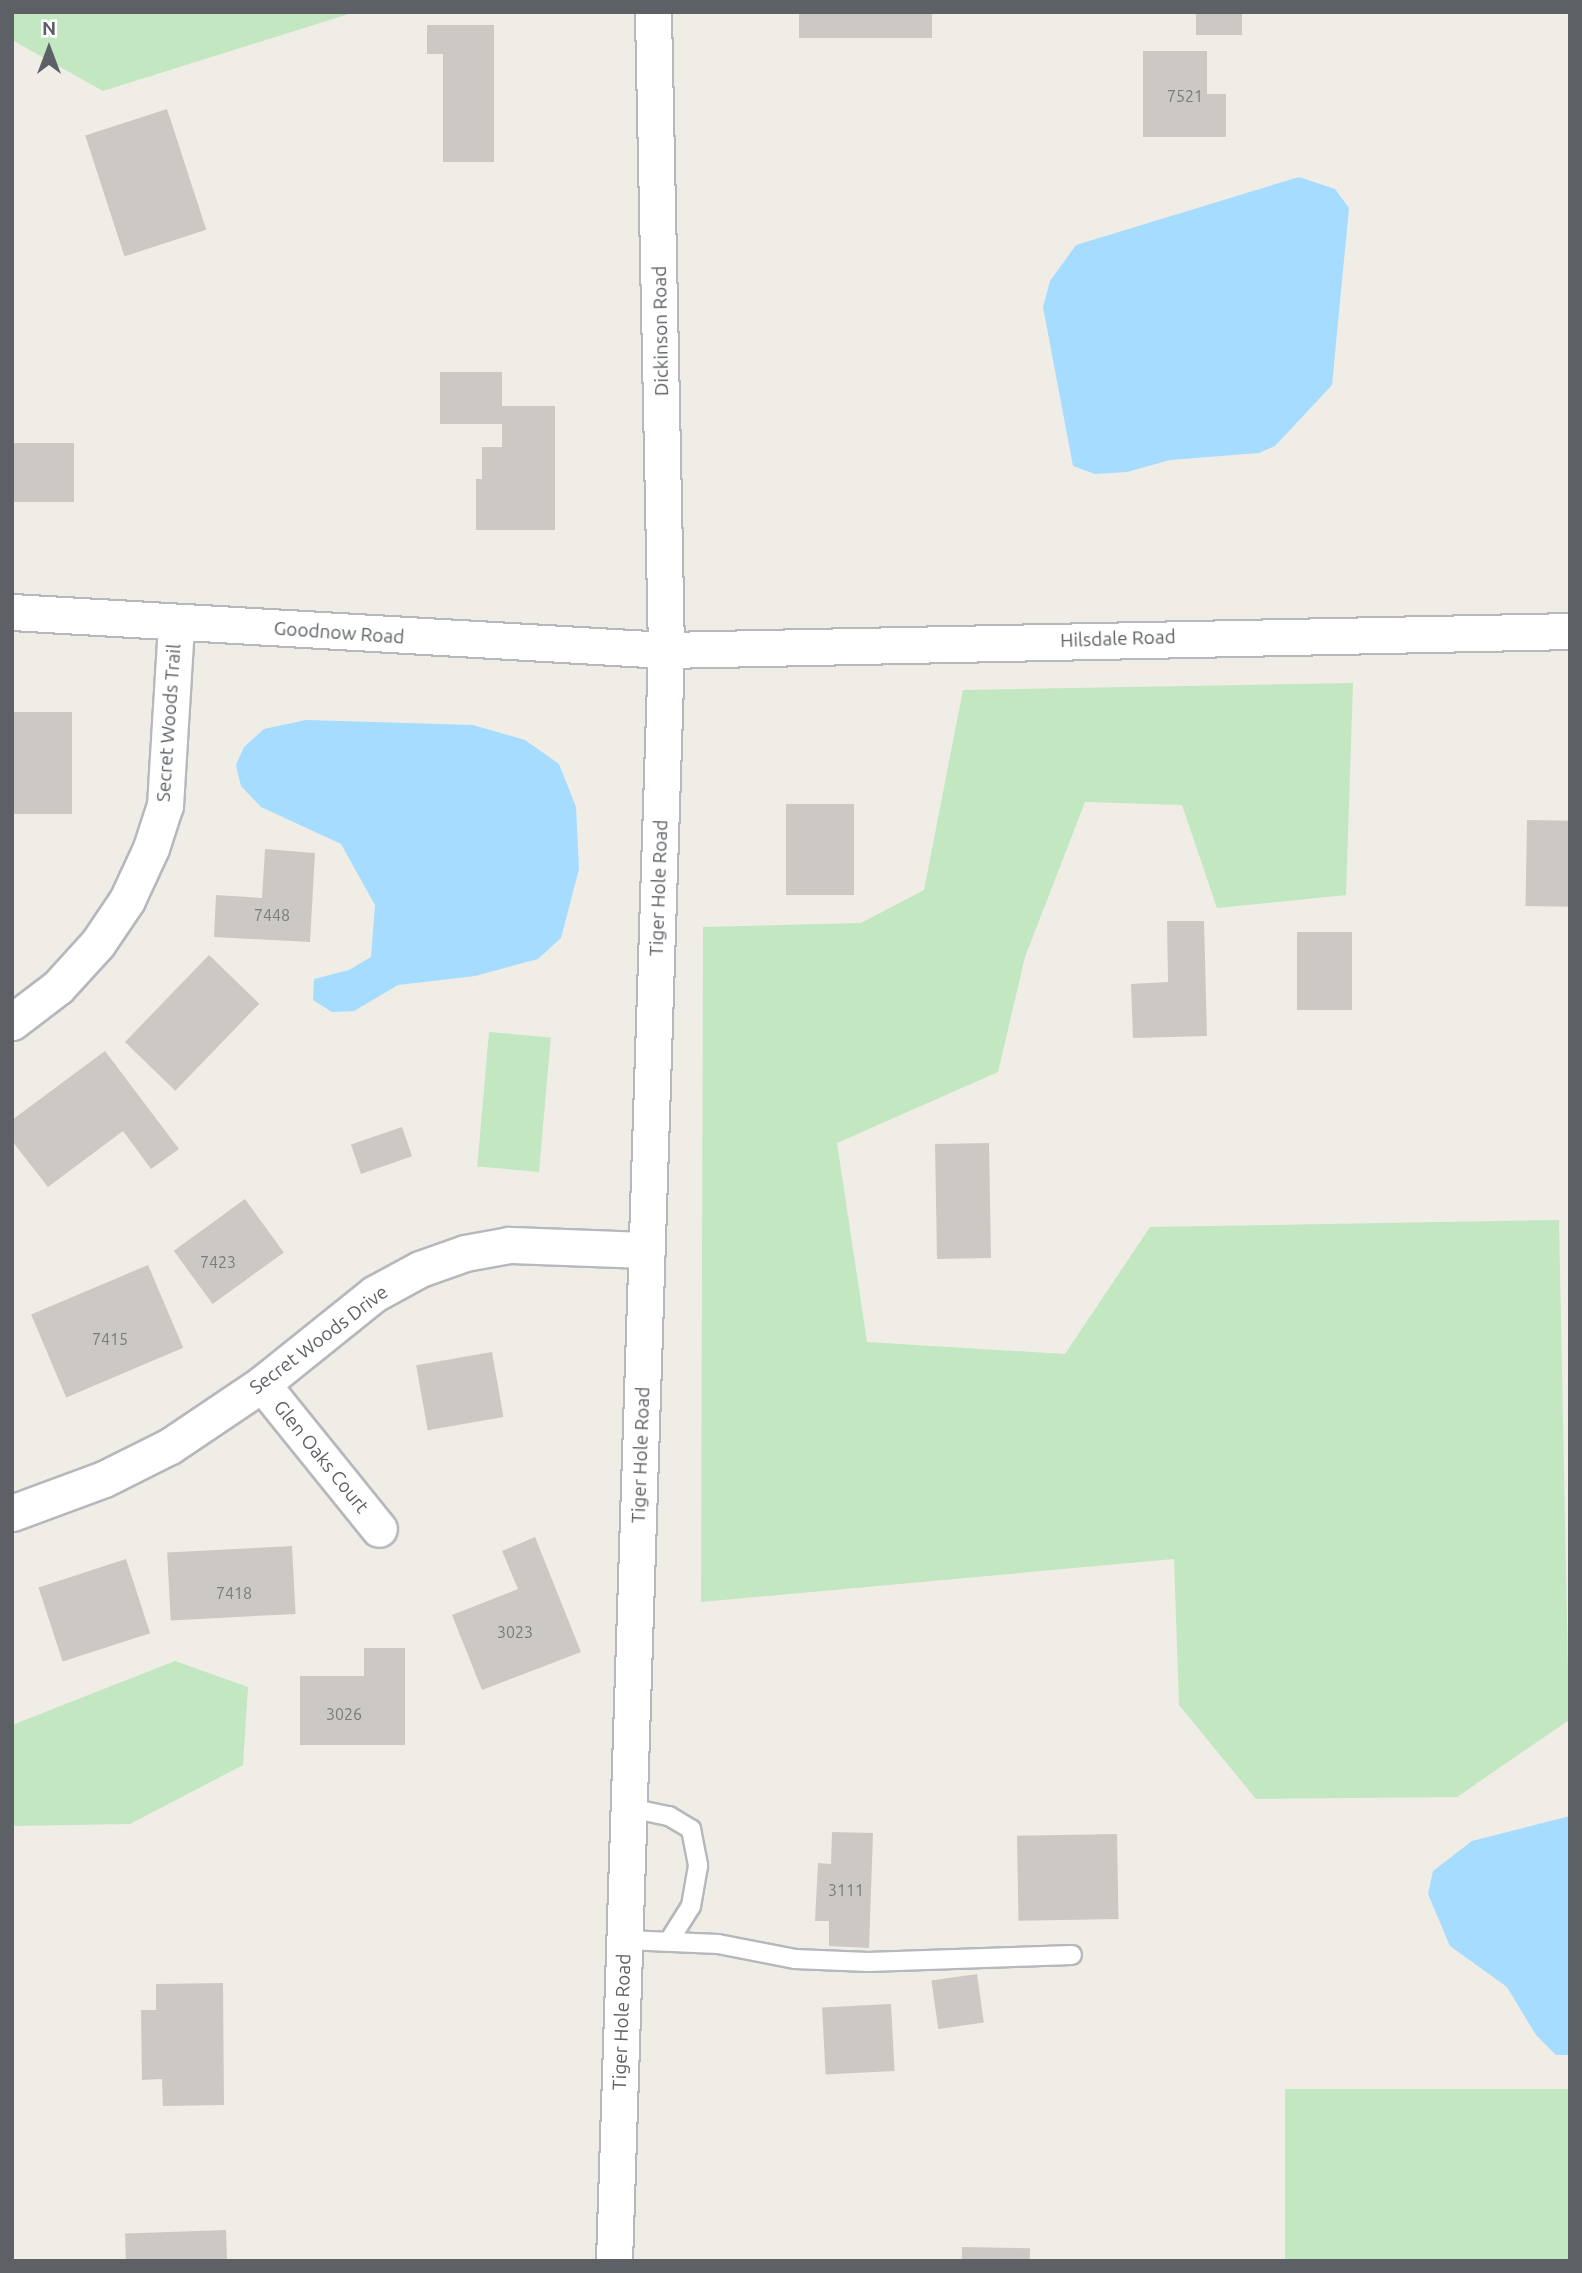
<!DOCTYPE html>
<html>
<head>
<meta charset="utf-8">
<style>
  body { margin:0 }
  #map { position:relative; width:1582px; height:2273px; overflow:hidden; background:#efede5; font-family:Ubuntu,sans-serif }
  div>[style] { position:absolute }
  .green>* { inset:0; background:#c3e7c1; transform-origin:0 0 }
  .water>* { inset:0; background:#a5dcff }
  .building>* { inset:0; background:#ccc9c4; transform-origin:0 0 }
  .roads { filter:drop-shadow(2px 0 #b5b8bc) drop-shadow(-2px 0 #b5b8bc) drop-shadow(0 2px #b5b8bc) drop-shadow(0 -2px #b5b8bc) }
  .service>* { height:18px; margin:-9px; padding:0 9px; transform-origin:9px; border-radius:9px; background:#fff }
  .minor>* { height:35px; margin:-17.5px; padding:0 17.5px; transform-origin:17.5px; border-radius:17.5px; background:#fff }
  span { translate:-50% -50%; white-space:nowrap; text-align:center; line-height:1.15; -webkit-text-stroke:7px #fff; paint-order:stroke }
  .number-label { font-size:16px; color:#797b7e }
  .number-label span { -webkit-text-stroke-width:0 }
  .street-label { font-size:19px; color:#5d6166 }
  .frame { position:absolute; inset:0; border:14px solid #5d6166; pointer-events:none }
  .north { position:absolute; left:14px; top:14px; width:70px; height:70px; -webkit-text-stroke:5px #fff; paint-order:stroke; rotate:0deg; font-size:19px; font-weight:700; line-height:28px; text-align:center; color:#5d6166 }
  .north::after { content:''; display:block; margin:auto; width:24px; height:32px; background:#5d6166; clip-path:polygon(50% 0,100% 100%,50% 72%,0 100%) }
</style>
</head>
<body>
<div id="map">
  <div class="green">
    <div style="clip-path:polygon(12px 12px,355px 12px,103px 91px,12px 40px)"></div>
    <div style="clip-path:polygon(1353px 683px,1346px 895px,1217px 908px,1182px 805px,1085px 802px,1025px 957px,998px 1072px,837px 1143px,867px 1342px,1065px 1354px,1150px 1227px,1559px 1220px,1569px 1720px,1457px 1797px,1256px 1799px,1179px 1705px,1174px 1559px,701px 1602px,703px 927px,861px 923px,924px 890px,963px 690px)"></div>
    <div style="left:489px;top:1032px;width:62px;height:135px;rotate:5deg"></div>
    <div style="clip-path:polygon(175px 1661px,248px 1687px,243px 1765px,130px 1824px,12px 1826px,12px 1725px)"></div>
    <div style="left:1570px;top:2089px;width:172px;height:285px;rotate:90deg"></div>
  </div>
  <div class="water">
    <div style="clip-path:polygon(1299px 177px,1335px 189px,1349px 208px,1332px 385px,1275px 446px,1259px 453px,1170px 460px,1127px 472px,1095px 474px,1073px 466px,1043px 307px,1050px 281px,1076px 245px)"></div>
    <div style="clip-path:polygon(306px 720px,473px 725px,525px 740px,559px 764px,576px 807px,579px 869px,561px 938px,538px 959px,475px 976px,398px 985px,354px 1011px,332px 1012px,313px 1000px,314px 979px,349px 970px,371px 957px,375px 905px,341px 844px,261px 807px,241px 786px,236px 765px,244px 747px,264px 729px)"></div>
    <div style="clip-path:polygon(1570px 1816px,1570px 2055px,1556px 2055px,1536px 2035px,1507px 1987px,1450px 1946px,1428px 1894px,1433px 1871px,1472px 1841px)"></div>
  </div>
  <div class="building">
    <div style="left:799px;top:12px;width:133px;height:26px"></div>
    <div style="left:1196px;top:12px;width:46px;height:23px"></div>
    <div style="clip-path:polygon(427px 25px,494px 25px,494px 162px,443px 162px,443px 54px,427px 54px)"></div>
    <div style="clip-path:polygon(1143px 51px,1207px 51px,1207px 94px,1226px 94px,1226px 137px,1143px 137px)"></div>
    <div style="left:167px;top:109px;width:127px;height:86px;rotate:72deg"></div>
    <div style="clip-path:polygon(440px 372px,502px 372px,502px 406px,555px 406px,555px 530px,476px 530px,476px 479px,482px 479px,482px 447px,502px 447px,502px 424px,440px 424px)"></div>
    <div style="left:12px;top:443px;width:62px;height:59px"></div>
    <div style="left:12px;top:712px;width:60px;height:102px"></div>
    <div style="left:786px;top:804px;width:68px;height:91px"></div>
    <div style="left:1527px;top:820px;width:43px;height:86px;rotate:1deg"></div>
    <div style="clip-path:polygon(265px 849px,315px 853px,310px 942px,214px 937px,216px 895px,262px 898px)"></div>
    <div style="clip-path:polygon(1167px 921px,1204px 921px,1207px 1036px,1133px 1038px,1131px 984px,1168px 982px)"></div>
    <div style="left:1297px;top:932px;width:55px;height:78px"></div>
    <div style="left:209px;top:955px;width:70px;height:121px;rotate:44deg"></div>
    <div style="clip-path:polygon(105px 1051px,179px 1149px,151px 1169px,123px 1131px,48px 1187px,12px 1141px,12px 1120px)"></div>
    <div style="left:402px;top:1127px;width:31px;height:54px;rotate:71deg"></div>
    <div style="left:989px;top:1143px;width:115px;height:54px;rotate:89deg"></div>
    <div style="left:245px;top:1199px;width:66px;height:88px;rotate:54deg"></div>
    <div style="left:148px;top:1265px;width:90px;height:127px;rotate:67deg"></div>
    <div style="left:492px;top:1352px;width:66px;height:77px;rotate:80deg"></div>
    <div style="clip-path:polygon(535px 1537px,581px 1652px,482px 1690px,452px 1615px,518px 1589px,502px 1551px)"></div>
    <div style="left:292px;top:1546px;width:68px;height:125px;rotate:87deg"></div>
    <div style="left:126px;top:1559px;width:78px;height:92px;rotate:72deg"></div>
    <div style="clip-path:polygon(364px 1648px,405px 1648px,405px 1745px,300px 1745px,300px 1676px,364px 1676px)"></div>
    <div style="clip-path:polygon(832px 1832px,873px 1833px,869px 1948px,829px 1946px,829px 1921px,815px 1921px,818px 1863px,831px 1864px)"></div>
    <div style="left:1117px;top:1834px;width:85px;height:100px;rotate:89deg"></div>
    <div style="left:977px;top:1974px;width:49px;height:46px;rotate:82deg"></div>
    <div style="clip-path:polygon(223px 1983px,224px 2105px,163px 2106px,162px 2079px,142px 2080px,141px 2010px,156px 2010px,156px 1984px)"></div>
    <div style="left:891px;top:2004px;width:67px;height:69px;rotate:87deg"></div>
    <div style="left:226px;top:2230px;width:31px;height:101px;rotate:88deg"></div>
    <div style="left:962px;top:2247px;width:68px;height:14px;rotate:1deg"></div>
  </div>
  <div class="roads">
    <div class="service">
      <div style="left:630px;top:1808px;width:40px;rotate:12deg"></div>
      <div style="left:669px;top:1816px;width:26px;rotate:31deg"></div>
      <div style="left:691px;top:1829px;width:38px;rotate:79deg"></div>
      <div style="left:698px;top:1866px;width:41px;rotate:99.9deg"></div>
      <div style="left:691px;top:1906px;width:41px;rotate:122.2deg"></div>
      <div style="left:626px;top:1940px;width:92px;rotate:2.5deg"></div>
      <div style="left:718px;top:1944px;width:78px;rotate:11deg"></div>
      <div style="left:795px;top:1959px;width:73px;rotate:2.4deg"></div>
      <div style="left:868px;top:1962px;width:204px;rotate:-2deg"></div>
    </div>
    <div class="minor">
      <div style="left:12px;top:612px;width:655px;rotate:3.33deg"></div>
      <div style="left:666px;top:650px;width:904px;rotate:-1.2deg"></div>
      <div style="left:12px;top:1022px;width:58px;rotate:-37.3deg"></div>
      <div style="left:58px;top:987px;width:59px;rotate:-47.7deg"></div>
      <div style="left:98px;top:943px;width:52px;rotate:-56deg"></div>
      <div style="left:127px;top:900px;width:57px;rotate:-65.2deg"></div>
      <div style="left:151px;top:848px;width:45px;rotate:-72deg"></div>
      <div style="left:165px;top:805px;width:182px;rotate:-86.5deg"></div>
      <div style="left:262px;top:1384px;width:186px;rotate:51.1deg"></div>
      <div style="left:12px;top:1513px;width:98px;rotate:-20.3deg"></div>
      <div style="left:104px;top:1479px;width:74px;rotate:-26.6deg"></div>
      <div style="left:170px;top:1446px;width:111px;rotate:-34deg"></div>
      <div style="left:262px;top:1384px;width:144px;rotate:-38.8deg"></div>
      <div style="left:374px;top:1294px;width:52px;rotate:-28.5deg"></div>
      <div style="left:420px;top:1269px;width:48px;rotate:-19.6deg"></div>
      <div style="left:465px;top:1253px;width:45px;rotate:-10.3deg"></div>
      <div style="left:509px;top:1245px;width:138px;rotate:2.1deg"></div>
      <div style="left:614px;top:2261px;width:1612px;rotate:-88.15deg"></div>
      <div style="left:666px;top:650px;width:638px;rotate:-91.17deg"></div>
    </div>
  </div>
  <div class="number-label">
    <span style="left:1185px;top:96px">7521</span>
    <span style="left:272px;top:915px">7448</span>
    <span style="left:218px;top:1262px">7423</span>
    <span style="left:110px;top:1339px">7415</span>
    <span style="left:234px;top:1593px">7418</span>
    <span style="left:515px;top:1632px">3023</span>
    <span style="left:344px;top:1714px">3026</span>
    <span style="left:846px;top:1890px">3111</span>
  </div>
  <div class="street-label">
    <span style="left:661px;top:331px;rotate:-91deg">Dickinson Road</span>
    <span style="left:339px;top:633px;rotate:4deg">Goodnow Road</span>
    <span style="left:1118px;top:639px;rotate:-2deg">Hilsdale Road</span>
    <span style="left:169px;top:723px;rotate:-86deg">Secret Woods Trail</span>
    <span style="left:659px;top:888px;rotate:-88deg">Tiger Hole Road</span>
    <span style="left:319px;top:1340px;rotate:-37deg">Secret Woods Drive</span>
    <span style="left:641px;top:1455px;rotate:-88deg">Tiger Hole Road</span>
    <span style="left:321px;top:1457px;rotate:51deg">Glen Oaks Court</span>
    <span style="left:622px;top:2022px;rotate:-88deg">Tiger Hole Road</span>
  </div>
  <div class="frame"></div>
  <div class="north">N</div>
</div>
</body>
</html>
